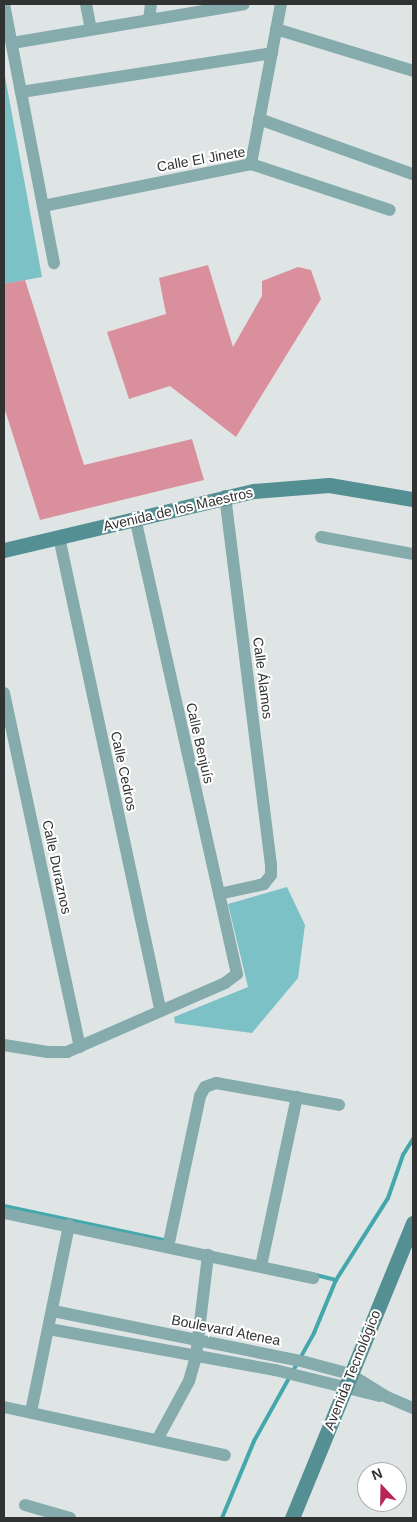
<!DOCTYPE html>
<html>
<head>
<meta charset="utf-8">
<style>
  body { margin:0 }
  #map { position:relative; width:417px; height:1522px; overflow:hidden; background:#dfe5e5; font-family:Arial,sans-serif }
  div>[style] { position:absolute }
  .green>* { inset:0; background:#7cc1c5 }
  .stream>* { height:4px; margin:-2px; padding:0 2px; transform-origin:2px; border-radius:2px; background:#44a7ac }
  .building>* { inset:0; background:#da909c }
  .street>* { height:12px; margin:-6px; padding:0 6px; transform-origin:6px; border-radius:6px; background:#85abad }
  .secondary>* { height:15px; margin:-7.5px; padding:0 7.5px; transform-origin:7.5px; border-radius:7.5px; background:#548f93 }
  span { translate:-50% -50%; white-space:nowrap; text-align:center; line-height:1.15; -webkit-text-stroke:4px #fff; paint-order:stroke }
  .street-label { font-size:14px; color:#313333 }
  .frame { position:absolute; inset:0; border:5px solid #313333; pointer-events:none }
  .north { position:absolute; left:357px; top:1462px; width:50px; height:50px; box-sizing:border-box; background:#fff; border:1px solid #adadad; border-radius:50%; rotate:339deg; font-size:14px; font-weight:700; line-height:20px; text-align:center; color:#313333 }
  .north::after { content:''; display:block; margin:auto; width:18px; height:22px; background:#b72754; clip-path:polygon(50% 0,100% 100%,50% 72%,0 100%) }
</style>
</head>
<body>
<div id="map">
  <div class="green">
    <div style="clip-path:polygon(4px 71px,42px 277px,4px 284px)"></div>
    <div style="clip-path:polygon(287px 887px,305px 925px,298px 978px,252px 1033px,175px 1023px,174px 1017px,248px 987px,228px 904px)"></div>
  </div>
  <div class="stream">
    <div style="left:4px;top:1206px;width:168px;rotate:12deg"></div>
    <div style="left:316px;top:1275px;width:21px;rotate:14deg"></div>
    <div style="left:222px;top:1518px;width:83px;rotate:-67.4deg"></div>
    <div style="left:254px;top:1441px;width:124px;rotate:-60.9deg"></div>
    <div style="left:314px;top:1333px;width:57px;rotate:-67.5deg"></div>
    <div style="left:336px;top:1280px;width:97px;rotate:-57.6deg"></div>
    <div style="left:388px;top:1198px;width:46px;rotate:-70.8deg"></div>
    <div style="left:403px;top:1155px;width:19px;rotate:-58deg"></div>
  </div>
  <div class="building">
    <div style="clip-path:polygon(208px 265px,233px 347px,262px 296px,262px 281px,298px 267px,311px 270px,321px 299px,236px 437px,170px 386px,129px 399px,107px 332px,166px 314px,159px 278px)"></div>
    <div style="clip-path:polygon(25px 280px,84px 465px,192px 439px,204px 480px,40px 520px,4px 407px,4px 284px)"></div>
  </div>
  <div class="street">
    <div style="left:4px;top:4px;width:264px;rotate:79.1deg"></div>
    <div style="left:86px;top:4px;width:25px;rotate:79deg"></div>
    <div style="left:149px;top:20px;width:16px;rotate:-83deg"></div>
    <div style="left:276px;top:29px;width:143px;rotate:17deg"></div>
    <div style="left:12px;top:43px;width:235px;rotate:-9.5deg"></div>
    <div style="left:21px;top:92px;width:254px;rotate:-8.8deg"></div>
    <div style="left:259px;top:119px;width:164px;rotate:19.7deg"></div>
    <div style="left:251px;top:164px;width:163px;rotate:-79.4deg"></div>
    <div style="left:43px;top:206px;width:212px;rotate:-11.4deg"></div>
    <div style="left:251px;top:164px;width:146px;rotate:18.3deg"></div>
    <div style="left:59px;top:537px;width:485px;rotate:77.9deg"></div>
    <div style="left:321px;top:537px;width:94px;rotate:10.5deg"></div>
    <div style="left:4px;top:693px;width:362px;rotate:77.9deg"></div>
    <div style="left:219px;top:894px;width:46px;rotate:-12.5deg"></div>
    <div style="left:264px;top:884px;width:11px;rotate:-52deg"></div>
    <div style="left:271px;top:875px;width:10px;rotate:-90deg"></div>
    <div style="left:271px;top:865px;width:372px;rotate:-97.1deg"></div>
    <div style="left:4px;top:1045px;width:44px;rotate:9.2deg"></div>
    <div style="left:47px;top:1052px;width:20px"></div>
    <div style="left:67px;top:1052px;width:172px;rotate:-23.6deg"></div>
    <div style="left:225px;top:983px;width:15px;rotate:-37deg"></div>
    <div style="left:237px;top:974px;width:468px;rotate:-102.6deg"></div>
    <div style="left:4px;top:1213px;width:316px;rotate:11.9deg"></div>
    <div style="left:168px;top:1247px;width:154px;rotate:-78deg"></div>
    <div style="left:200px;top:1096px;width:10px;rotate:-61deg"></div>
    <div style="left:205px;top:1087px;width:12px;rotate:-20deg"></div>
    <div style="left:216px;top:1083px;width:125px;rotate:10.1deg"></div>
    <div style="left:261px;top:1266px;width:173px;rotate:-78deg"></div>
    <div style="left:53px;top:1311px;width:257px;rotate:11.4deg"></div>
    <div style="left:305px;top:1362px;width:47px;rotate:14.9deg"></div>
    <div style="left:350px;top:1374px;width:44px;rotate:31.9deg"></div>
    <div style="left:387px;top:1397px;width:28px;rotate:23deg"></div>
    <div style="left:49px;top:1329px;width:230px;rotate:10.3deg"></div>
    <div style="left:275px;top:1370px;width:108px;rotate:13.9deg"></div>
    <div style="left:4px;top:1407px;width:226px;rotate:12.3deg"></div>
    <div style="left:31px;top:1412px;width:191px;rotate:-78.5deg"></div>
    <div style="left:157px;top:1440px;width:67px;rotate:-61.5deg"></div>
    <div style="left:189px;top:1381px;width:26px;rotate:-74deg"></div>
    <div style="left:196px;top:1356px;width:102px;rotate:-83.2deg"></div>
    <div style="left:25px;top:1505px;width:47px;rotate:16.1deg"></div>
  </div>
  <div class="secondary">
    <div style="left:4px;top:550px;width:257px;rotate:-13.3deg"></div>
    <div style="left:254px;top:491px;width:75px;rotate:-4.6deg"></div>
    <div style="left:329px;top:485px;width:85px;rotate:9.5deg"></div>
    <div style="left:292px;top:1518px;width:319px;rotate:-67.7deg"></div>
  </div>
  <div class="street-label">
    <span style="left:201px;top:159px;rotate:-10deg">Calle El Jinete</span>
    <span style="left:178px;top:509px;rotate:-13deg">Avenida de los Maestros</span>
    <span style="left:263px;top:678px;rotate:83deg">Calle Álamos</span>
    <span style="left:200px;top:743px;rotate:77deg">Calle Benjuís</span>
    <span style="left:124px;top:771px;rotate:78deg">Calle Cedros</span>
    <span style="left:57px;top:867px;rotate:78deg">Calle Duraznos</span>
    <span style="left:226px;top:1330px;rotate:11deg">Boulevard Atenea</span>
    <span style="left:352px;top:1370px;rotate:-68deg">Avenida Tecnológico</span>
  </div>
  <div class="frame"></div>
  <div class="north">N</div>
</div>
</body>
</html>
